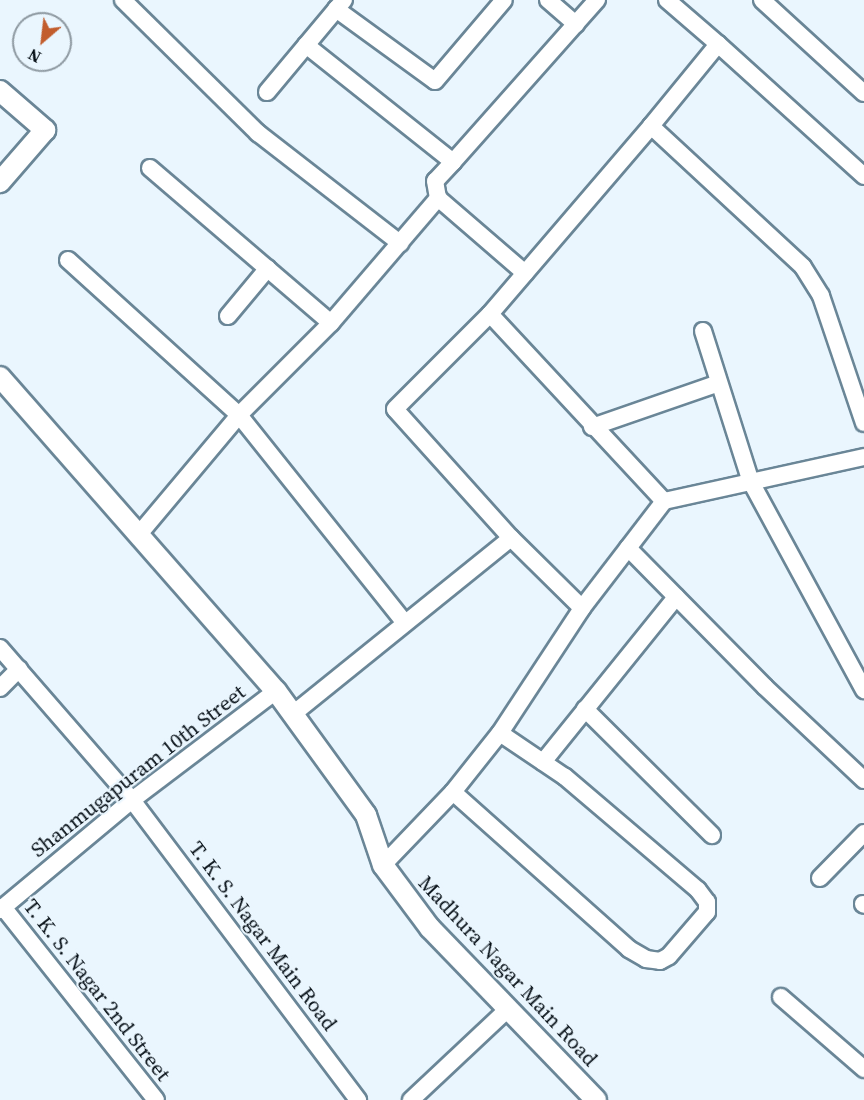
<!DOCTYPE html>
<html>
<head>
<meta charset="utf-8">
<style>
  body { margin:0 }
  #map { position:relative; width:864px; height:1100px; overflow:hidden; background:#eaf6fe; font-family:"Source Serif 4",serif }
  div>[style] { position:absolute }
  .roads { filter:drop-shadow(2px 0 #6a8697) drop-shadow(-2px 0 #6a8697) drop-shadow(0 2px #6a8697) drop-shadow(0 -2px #6a8697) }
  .minor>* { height:16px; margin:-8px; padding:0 8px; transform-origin:8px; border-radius:8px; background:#fff }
  .tertiary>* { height:20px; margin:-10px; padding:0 10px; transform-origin:10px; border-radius:10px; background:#fff }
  span { translate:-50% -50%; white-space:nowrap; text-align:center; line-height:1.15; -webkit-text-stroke:4.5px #eaf6fe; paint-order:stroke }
  .street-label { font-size:21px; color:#050e15 }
  .north { position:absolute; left:12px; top:12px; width:60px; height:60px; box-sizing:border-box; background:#eaf6fe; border:2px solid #8e99a1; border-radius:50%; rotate:208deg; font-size:16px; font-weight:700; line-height:24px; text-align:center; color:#050e15 }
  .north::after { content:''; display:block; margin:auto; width:21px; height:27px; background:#c25d2d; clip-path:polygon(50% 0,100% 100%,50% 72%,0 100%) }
</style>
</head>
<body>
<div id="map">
  <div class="roads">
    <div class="minor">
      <div style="left:123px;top:0;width:190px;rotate:44.6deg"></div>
      <div style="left:258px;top:133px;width:180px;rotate:37.8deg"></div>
      <div style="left:548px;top:0;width:37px;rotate:41deg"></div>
      <div style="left:667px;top:0;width:67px;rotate:40.8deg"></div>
      <div style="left:762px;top:0;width:138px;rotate:42.4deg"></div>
      <div style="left:336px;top:9px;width:122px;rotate:36deg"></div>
      <div style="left:435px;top:81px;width:106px;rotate:-49.6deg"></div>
      <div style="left:306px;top:45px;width:188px;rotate:38.5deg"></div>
      <div style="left:453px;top:162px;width:26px;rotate:133deg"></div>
      <div style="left:435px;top:181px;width:17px;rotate:80deg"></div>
      <div style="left:438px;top:198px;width:115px;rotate:40.8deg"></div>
      <div style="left:267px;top:92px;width:120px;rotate:-50.1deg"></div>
      <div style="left:651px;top:126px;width:106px;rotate:-50.7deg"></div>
      <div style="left:718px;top:44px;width:197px;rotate:42.1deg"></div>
      <div style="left:453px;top:162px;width:217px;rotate:-48.4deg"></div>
      <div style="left:150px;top:168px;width:238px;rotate:40.6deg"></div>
      <div style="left:68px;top:260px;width:231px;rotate:42.2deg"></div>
      <div style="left:239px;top:415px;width:266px;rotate:51.4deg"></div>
      <div style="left:490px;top:314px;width:248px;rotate:-49.4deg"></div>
      <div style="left:651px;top:126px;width:207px;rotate:42.8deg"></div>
      <div style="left:803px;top:267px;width:34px;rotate:58deg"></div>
      <div style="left:821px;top:296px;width:134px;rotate:71.3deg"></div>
      <div style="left:228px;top:316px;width:62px;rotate:-50.2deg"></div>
      <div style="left:703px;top:331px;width:158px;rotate:72.4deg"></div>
      <div style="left:751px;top:482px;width:237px;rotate:61.5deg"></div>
      <div style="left:592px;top:427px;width:134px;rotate:-19.1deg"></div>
      <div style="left:140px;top:533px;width:154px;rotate:-50deg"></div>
      <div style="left:239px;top:415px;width:130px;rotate:-45deg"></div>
      <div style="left:331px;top:323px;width:165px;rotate:-49.4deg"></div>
      <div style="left:628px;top:548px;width:195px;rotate:45.4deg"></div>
      <div style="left:765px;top:687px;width:136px;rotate:43.2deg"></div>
      <div style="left:582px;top:608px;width:100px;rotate:-135.4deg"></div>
      <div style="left:511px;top:538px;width:173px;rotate:-132deg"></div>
      <div style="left:395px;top:409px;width:134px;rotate:-45deg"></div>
      <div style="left:490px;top:314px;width:255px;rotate:47.1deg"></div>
      <div style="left:664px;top:501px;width:205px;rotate:-12.4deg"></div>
      <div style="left:0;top:648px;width:201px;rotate:49deg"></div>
      <div style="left:132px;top:800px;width:376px;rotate:53deg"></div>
      <div style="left:0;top:688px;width:27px;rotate:-45deg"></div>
      <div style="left:585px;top:709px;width:179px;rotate:44.8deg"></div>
      <div style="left:293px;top:714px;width:280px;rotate:-38.9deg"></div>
      <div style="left:543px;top:762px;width:212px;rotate:-51.1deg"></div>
      <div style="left:453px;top:792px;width:236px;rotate:41.7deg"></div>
      <div style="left:629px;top:949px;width:20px;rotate:30deg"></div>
      <div style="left:646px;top:959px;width:14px;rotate:8deg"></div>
      <div style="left:660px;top:961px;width:10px;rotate:-29deg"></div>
      <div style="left:669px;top:956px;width:58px;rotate:-49.2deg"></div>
      <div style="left:707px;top:912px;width:10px;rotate:-90deg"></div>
      <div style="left:707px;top:902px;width:15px;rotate:-127deg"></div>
      <div style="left:698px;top:890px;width:175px;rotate:-139.6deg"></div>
      <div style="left:565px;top:777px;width:78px;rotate:-145.9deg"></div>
      <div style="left:383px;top:865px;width:101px;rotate:-46.2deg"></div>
      <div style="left:453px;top:792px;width:75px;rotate:-51.5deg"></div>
      <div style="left:500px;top:733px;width:149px;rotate:-56.7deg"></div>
      <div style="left:582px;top:608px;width:135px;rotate:-52.5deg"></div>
      <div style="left:820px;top:878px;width:63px;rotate:-45.6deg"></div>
      <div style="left:863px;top:904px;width:1px;rotate:45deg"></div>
      <div style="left:3px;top:907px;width:246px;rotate:51.6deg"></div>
      <div style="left:0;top:910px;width:172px;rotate:-39.8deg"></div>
      <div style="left:132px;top:800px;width:181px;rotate:-37.1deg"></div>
      <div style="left:781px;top:997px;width:110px;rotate:40.9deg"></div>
      <div style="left:411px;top:1100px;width:133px;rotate:-43.2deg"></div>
    </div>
    <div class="tertiary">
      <div style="left:0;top:91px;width:60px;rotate:40.9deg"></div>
      <div style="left:45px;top:130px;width:69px;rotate:130.9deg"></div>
      <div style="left:0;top:377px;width:418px;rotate:48.7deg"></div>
      <div style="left:276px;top:691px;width:153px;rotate:54deg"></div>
      <div style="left:366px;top:815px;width:53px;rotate:71.2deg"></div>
      <div style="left:383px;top:865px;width:79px;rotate:53.3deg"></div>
      <div style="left:430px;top:928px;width:239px;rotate:46deg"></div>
    </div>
  </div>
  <div class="street-label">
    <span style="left:138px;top:771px;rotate:-38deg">Shanmugapuram 10th Street</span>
    <span style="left:263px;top:936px;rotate:53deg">T. K. S. Nagar Main Road</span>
    <span style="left:508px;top:971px;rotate:47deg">Madhura Nagar Main Road</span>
    <span style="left:97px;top:990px;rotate:52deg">T. K. S. Nagar 2nd Street</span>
  </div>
  <div class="north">N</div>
</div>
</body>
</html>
